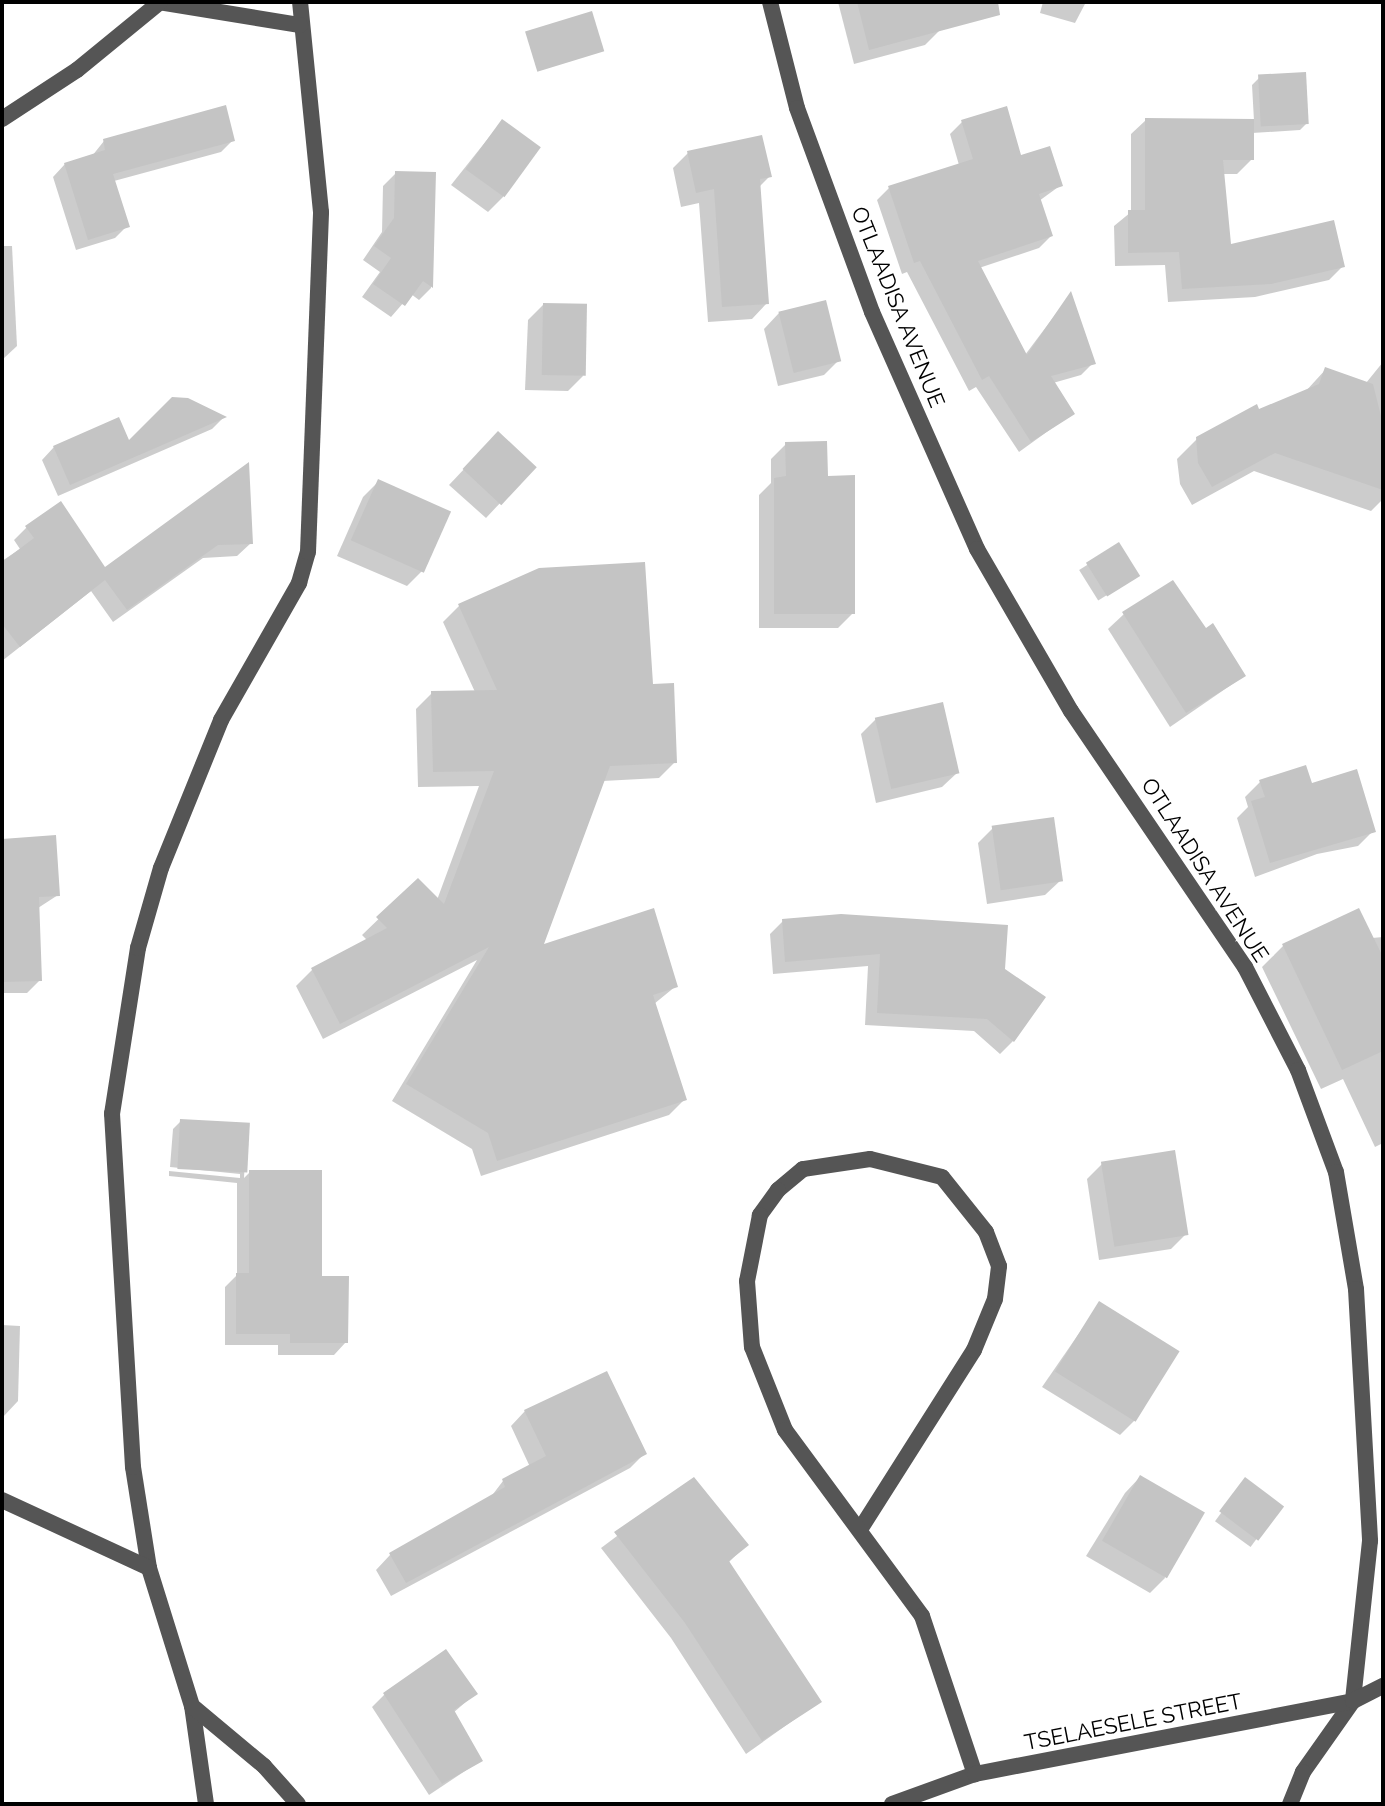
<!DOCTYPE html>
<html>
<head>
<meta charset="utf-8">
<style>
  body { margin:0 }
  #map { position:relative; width:1385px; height:1806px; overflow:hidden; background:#fff; font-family:Raleway,sans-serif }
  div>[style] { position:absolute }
  .shadow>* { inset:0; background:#0003; transform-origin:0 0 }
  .building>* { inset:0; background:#c4c4c4; transform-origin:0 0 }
  .service>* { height:16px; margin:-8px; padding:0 8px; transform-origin:8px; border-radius:8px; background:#555 }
  .minor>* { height:16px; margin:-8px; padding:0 8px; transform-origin:8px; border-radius:8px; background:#555 }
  span { translate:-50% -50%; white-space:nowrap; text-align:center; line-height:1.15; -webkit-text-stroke:6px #fff; paint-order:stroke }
  .street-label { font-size:22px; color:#000 }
  .frame { position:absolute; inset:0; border:4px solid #000; pointer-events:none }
</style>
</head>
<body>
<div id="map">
  <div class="shadow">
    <div style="clip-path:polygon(838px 2px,932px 2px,940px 30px,925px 45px,854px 64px)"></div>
    <div style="clip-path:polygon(1043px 2px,1086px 2px,1075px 23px,1040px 13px)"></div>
    <div style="clip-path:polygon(1259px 78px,1307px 123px,1300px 130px,1252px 133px,1252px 159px,1237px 174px,1223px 174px,1229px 246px,1343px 266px,1329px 280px,1255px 297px,1168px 302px,1165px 265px,1115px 266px,1114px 226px,1131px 212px,1131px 134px,1146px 120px,1254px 121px,1252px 85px)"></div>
    <div style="clip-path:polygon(502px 121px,503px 197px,488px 212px,451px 185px)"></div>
    <div style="clip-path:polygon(962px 122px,1061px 185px,1039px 201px,1051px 236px,1039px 248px,979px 268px,1025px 355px,1070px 295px,1093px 363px,1081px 375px,1053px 383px,1073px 413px,1019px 452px,976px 387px,969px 391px,907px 272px,902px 274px,877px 200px,889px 188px,959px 165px,950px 134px)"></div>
    <div style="clip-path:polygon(233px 140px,221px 152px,114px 181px,127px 226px,115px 238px,76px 250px,53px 177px,65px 164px,92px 156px,104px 141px)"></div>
    <div style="clip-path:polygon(688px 153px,770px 176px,759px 187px,767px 303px,752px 319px,708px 322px,699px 203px,681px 207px,673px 168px)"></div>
    <div style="clip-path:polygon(396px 173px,434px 174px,431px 288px,419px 300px,411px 294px,391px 317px,362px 297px,380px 272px,363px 260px,382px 232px,383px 186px)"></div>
    <div style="clip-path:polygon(2px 246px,12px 246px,17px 346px,2px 360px)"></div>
    <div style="clip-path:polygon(543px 305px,583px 376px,568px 391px,525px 390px,528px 320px)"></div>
    <div style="clip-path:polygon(779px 313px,839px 360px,824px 375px,778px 386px,764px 329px)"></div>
    <div style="clip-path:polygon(1383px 362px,1383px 499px,1371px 511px,1254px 471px,1192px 505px,1180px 484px,1177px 459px,1197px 439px,1305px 392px,1326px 369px,1366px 383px)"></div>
    <div style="clip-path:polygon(223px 418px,212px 429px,58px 496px,42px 460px,54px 447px,128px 443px)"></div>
    <div style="clip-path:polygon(786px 444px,826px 478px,853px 613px,838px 628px,759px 628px,759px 495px,771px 483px,771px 459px)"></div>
    <div style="clip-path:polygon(483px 449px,534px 467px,486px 518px,449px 485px)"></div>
    <div style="clip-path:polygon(247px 466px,251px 543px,237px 556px,203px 558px,113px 622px,91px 591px,2px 661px,2px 561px,20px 549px,14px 540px,27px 527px,105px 570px)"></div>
    <div style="clip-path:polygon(378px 482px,422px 571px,407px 586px,337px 556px,363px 497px)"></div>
    <div style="left:1119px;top:545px;width:36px;height:47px;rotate:58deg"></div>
    <div style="clip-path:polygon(539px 570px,651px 686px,675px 762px,659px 778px,603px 781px,541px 947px,676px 986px,654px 1004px,685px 1099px,669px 1115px,481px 1176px,472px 1149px,392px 1101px,477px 960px,323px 1039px,296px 986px,312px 970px,368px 941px,362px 935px,418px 881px,437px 900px,479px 786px,418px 787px,416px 709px,432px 693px,475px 692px,443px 622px,459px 606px)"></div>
    <div style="clip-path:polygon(1124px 614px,1205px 630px,1244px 676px,1170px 727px,1108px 629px)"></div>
    <div style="clip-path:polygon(876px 719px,958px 772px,942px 787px,876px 803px,861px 734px)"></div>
    <div style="clip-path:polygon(1260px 782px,1310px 786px,1373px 831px,1358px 846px,1317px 854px,1255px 877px,1237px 818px,1248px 807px,1245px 797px)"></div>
    <div style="clip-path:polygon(993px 828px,1061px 880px,1045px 895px,987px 904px,978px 843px)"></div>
    <div style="clip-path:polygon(2px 863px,58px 895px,38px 908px,40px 980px,27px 993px,2px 993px)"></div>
    <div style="clip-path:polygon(783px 921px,1003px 970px,1013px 1041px,1000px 1054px,974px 1031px,865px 1025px,868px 966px,773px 974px,770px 934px)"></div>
    <div style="clip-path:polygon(1383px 937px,1383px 1143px,1375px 1147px,1343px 1079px,1321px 1089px,1262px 967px,1283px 946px)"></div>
    <div style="clip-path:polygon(181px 1121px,247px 1124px,244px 1178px,250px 1172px,320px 1278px,346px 1342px,334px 1355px,278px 1355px,278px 1345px,225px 1345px,225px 1287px,237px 1275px,237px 1183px,169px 1176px,169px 1171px,240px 1178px,240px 1174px,170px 1167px,173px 1129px)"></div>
    <div style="clip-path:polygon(1102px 1164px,1186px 1234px,1171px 1249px,1099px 1260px,1087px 1179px)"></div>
    <div style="clip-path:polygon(1100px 1303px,1135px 1420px,1120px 1435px,1042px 1387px)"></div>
    <div style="clip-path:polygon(2px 1325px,20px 1326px,18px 1401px,3px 1417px)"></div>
    <div style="clip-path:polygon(525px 1411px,644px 1454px,630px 1468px,391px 1596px,376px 1570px,390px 1555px,490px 1498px,503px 1481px,530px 1467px,511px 1426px)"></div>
    <div style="clip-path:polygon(1140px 1477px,1165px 1578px,1150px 1593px,1086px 1556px,1125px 1493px)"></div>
    <div style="clip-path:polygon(693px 1479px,746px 1545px,728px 1563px,819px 1702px,746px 1754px,671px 1638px,601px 1548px)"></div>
    <div style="left:1245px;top:1480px;width:44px;height:51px;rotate:36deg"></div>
    <div style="clip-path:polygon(475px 1694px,453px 1713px,480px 1761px,429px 1795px,372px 1707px,384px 1695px)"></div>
  </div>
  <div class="building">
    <div style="clip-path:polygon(857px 2px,998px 2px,1000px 15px,869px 50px)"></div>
    <div style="left:592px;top:11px;width:42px;height:70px;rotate:73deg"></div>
    <div style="left:1306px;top:72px;width:52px;height:48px;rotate:87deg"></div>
    <div style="clip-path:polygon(226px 105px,235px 141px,113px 174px,130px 227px,88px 240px,64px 163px,105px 150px,103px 139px)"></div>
    <div style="clip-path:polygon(1007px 106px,1021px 155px,1050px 146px,1063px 186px,1039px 194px,1053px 236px,978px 261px,1027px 355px,1071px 291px,1096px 364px,1051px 376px,1075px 414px,1031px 442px,989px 376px,982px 380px,920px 261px,914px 263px,888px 186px,973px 159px,961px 120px)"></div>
    <div style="clip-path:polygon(1145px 118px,1254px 119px,1254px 160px,1223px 160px,1231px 244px,1334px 220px,1345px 267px,1271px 284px,1182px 289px,1179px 252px,1128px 253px,1128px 210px,1145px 210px)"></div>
    <div style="left:502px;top:119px;width:48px;height:62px;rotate:36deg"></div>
    <div style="clip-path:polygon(762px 135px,772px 177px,760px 179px,769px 304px,722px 307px,714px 189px,696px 193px,687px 151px)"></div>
    <div style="clip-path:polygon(395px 171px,436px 172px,433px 288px,423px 281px,405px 306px,373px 284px,391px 258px,374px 246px,394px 218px)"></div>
    <div style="left:826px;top:300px;width:63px;height:49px;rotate:76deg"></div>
    <div style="left:543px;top:303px;width:44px;height:72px;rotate:1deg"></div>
    <div style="clip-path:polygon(1325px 367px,1373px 384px,1383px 424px,1383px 490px,1275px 453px,1212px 487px,1198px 463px,1196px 437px,1257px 404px,1259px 409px,1319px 384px)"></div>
    <div style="clip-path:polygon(172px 397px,188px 398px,227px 417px,70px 485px,53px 446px,119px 417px,129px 440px)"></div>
    <div style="left:498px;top:431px;width:53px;height:52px;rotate:43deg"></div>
    <div style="clip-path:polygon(827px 441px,828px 476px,855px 475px,855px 614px,774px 614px,774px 478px,786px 476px,785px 442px)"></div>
    <div style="clip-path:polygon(249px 462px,253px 544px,218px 545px,127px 610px,105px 580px,20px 647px,2px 624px,2px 562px,34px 538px,25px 526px,61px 501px,105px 567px)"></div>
    <div style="left:378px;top:479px;width:80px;height:67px;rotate:24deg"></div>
    <div style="left:1119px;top:542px;width:40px;height:39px;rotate:58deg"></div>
    <div style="clip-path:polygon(645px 562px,653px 684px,674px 683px,677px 763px,610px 766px,544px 944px,654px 908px,678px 987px,653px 995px,687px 1100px,497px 1161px,488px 1133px,406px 1084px,489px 947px,340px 1024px,311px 968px,387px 928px,376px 917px,418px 878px,444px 904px,494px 771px,433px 772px,431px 691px,497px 690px,458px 604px,539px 568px)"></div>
    <div style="clip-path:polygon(1173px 580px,1206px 628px,1213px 623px,1246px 676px,1186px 713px,1122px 612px)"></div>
    <div style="left:943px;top:702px;width:73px;height:70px;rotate:77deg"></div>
    <div style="clip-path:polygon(1306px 765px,1312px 783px,1357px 769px,1376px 832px,1270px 863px,1251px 801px,1265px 797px,1259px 780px)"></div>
    <div style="left:1054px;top:817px;width:65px;height:63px;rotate:82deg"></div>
    <div style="clip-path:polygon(56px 835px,60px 896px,39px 897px,42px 981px,2px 982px,2px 839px)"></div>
    <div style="clip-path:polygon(1359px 908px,1383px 957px,1383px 1051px,1342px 1070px,1282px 944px)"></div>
    <div style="clip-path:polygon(841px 914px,1008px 925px,1005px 969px,1046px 997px,1014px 1042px,987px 1019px,877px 1013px,880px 954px,785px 962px,782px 919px)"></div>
    <div style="left:180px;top:1119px;width:70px;height:50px;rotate:3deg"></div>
    <div style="left:1175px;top:1150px;width:86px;height:75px;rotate:81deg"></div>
    <div style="clip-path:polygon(249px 1170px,322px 1170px,322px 1276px,349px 1276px,348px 1343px,290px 1343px,290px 1334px,236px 1334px,236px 1273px,249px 1273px)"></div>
    <div style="left:1099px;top:1301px;width:95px;height:83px;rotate:32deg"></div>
    <div style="clip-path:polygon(607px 1371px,647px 1454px,406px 1583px,389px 1553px,505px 1487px,502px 1479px,546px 1456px,524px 1410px)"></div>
    <div style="left:1140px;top:1475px;width:75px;height:76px;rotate:30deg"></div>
    <div style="clip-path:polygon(694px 1477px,749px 1545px,729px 1561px,822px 1702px,762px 1741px,685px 1623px,614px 1532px)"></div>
    <div style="left:1245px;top:1477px;width:49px;height:43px;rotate:37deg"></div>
    <div style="clip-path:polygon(446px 1649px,478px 1694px,454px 1710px,483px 1761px,442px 1784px,383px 1693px)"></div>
  </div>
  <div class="service">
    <div style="left:861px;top:1528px;width:211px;rotate:-57.6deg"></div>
    <div style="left:974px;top:1350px;width:55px;rotate:-67.6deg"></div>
    <div style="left:995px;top:1299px;width:33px;rotate:-83deg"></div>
    <div style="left:999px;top:1266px;width:36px;rotate:-111deg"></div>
    <div style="left:986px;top:1232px;width:70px;rotate:-128.7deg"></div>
    <div style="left:942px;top:1177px;width:74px;rotate:-166deg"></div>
    <div style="left:870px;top:1159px;width:68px;rotate:171.5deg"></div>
    <div style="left:803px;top:1169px;width:33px;rotate:140deg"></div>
    <div style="left:778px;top:1190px;width:31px;rotate:126deg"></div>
    <div style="left:760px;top:1215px;width:67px;rotate:101.1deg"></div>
    <div style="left:747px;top:1281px;width:66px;rotate:85.7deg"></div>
    <div style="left:752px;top:1347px;width:89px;rotate:68.3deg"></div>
    <div style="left:785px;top:1430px;width:231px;rotate:53.6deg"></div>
    <div style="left:922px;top:1616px;width:167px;rotate:71.5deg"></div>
    <div style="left:206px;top:1804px;width:99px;rotate:-98.1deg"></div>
    <div style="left:192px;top:1706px;width:145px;rotate:-107.3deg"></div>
    <div style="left:149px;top:1568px;width:102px;rotate:-99deg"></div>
    <div style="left:133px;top:1467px;width:354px;rotate:-93.4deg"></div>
    <div style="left:112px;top:1114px;width:168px;rotate:-81.1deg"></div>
    <div style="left:138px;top:948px;width:83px;rotate:-74deg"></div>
    <div style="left:161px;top:868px;width:160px;rotate:-67.9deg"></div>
    <div style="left:221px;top:720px;width:158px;rotate:-60.3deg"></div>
    <div style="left:299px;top:583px;width:32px;rotate:-74deg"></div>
    <div style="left:308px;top:552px;width:340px;rotate:-87.8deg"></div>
    <div style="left:321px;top:212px;width:211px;rotate:-95.7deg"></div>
  </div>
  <div class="minor">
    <div style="left:159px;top:2px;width:143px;rotate:9.3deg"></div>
    <div style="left:770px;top:2px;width:109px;rotate:75.7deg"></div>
    <div style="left:797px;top:108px;width:217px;rotate:69.8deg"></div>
    <div style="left:872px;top:312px;width:259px;rotate:66.1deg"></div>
    <div style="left:977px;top:549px;width:187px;rotate:59.9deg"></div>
    <div style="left:1071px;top:711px;width:310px;rotate:55.8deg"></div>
    <div style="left:1245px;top:967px;width:116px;rotate:62.8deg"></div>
    <div style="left:1298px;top:1070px;width:109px;rotate:69.6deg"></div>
    <div style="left:1336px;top:1172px;width:119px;rotate:80.3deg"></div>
    <div style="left:1356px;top:1289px;width:252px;rotate:86.8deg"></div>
    <div style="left:1370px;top:1541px;width:161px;rotate:96.1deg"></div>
    <div style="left:1353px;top:1701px;width:87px;rotate:125.2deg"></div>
    <div style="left:1303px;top:1772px;width:35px;rotate:112deg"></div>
    <div style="left:2px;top:119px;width:90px;rotate:-33.2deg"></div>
    <div style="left:77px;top:70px;width:107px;rotate:-39.3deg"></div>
    <div style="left:2px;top:1500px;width:162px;rotate:24.8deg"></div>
    <div style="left:192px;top:1706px;width:94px;rotate:39.8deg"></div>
    <div style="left:264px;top:1766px;width:51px;rotate:48.2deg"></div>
    <div style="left:892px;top:1804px;width:88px;rotate:-19.9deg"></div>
    <div style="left:975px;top:1774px;width:385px;rotate:-10.9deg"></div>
    <div style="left:1353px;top:1701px;width:34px;rotate:-27deg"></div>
  </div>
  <div class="street-label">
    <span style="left:898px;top:307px;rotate:68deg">OTLAADISA AVENUE</span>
    <span style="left:1205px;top:870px;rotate:57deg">OTLAADISA AVENUE</span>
    <span style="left:1133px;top:1722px;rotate:-11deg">TSELAESELE STREET</span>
  </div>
  <div class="frame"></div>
</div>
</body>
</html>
